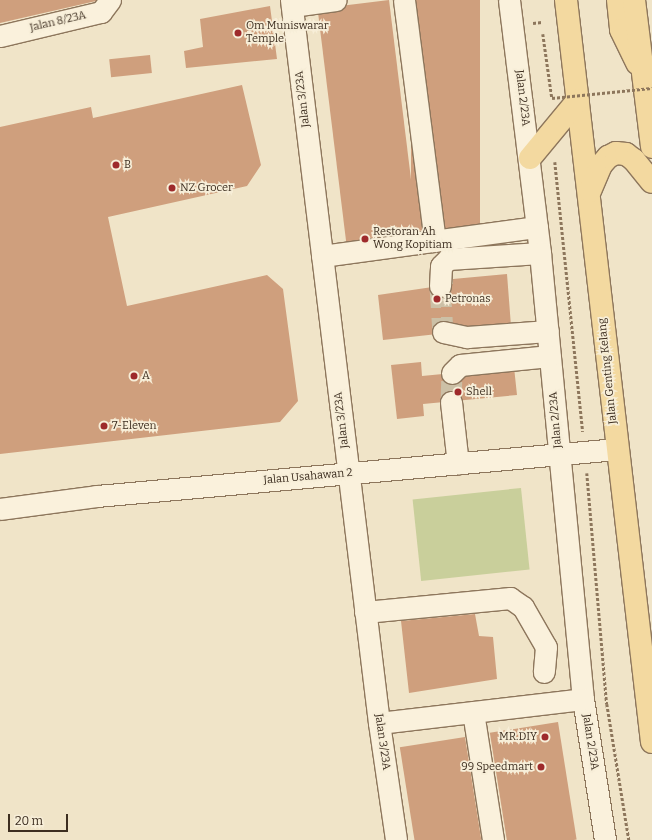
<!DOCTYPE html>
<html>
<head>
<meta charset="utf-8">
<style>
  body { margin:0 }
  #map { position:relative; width:652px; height:840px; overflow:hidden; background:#f0e4c8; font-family:Bitter,serif }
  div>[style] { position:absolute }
  .green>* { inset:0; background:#c9cf9b; transform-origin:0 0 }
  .building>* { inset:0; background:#cf9f7d; transform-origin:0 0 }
  .minor-tunnel>* { height:21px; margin-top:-10.5px; transform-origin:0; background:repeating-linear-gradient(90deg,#ccc0a6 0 21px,transparent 0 31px) }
  .path>* { height:2.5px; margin-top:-1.25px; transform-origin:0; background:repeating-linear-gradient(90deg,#8d765c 0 3px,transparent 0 5px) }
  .roads { filter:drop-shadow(1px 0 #8d765c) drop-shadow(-1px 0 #8d765c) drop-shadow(0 1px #8d765c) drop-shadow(0 -1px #8d765c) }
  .minor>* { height:21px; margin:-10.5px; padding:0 10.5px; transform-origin:10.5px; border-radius:10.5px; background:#faf1dc }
  .major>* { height:22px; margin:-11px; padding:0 11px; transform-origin:11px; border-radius:11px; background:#f3d9a0 }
  .path-bridge>* { height:2.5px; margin-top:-1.25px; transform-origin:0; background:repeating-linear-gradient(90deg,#8d765c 0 3px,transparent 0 5px) }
  .dots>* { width:11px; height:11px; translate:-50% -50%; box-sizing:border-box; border:2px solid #f7eed8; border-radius:50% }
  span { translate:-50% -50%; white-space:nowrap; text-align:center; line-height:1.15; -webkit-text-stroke:3.5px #f7eed8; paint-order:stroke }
  .street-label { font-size:11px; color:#3d2e20 }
  .poi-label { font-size:11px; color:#3d2e20 }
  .left { translate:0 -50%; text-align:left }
  .right { translate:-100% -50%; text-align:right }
  .scale { position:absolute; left:8px; top:814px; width:60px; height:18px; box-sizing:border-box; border:2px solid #3d2e20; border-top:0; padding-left:5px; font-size:12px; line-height:14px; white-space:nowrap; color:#3d2e20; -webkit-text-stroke:3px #f7eed8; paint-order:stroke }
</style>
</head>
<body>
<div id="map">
  <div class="green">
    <div style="left:521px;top:488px;width:82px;height:109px;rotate:84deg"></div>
  </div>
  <div class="building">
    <div style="clip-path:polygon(0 0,96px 0,96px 1px,0 23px)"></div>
    <div style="left:389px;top:0;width:240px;height:72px;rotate:83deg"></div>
    <div style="left:411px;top:0;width:69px;height:239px"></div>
    <div style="clip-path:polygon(270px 6px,277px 59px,186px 68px,184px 51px,203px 47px,200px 19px)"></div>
    <div style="left:150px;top:55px;width:18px;height:41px;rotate:84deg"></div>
    <div style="clip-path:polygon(242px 85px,261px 165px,247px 186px,108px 217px,127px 306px,267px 275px,283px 289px,298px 401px,280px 422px,0 454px,0 127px,91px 107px,93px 118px)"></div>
    <div style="clip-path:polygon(507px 274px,511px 326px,383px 340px,378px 295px,453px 284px,453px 279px)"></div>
    <div style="clip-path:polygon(421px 362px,422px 376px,514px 367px,517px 395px,423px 404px,424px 416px,397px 419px,391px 365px)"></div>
    <div style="clip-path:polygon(475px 614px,479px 636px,493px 637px,497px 679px,409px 693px,401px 621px)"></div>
    <div style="left:558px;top:722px;width:119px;height:69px;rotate:81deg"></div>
    <div style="left:465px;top:737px;width:104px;height:66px;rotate:81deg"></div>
  </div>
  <div class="minor-tunnel">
    <div style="left:440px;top:286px;width:46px;rotate:86.3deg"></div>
    <div style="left:451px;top:402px;width:29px;rotate:-88deg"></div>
  </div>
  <div class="path">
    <div style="left:533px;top:23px;width:9px;rotate:-6deg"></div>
    <div style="left:543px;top:34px;width:65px;rotate:82deg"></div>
    <div style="left:555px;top:162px;width:271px;rotate:84.1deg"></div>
    <div style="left:587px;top:473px;width:232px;rotate:85.1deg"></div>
    <div style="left:607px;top:704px;width:138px;rotate:80.8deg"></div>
  </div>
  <div class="roads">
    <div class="minor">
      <div style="left:291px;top:0;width:728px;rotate:83.06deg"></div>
      <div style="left:379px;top:723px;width:118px;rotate:81.7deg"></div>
      <div style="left:404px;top:0;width:243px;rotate:82.7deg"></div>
      <div style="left:509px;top:0;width:255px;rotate:83deg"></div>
      <div style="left:540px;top:253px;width:448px;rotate:84.5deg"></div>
      <div style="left:583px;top:699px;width:143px;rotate:81.1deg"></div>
      <div style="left:292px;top:6px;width:44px;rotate:-7.8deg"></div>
      <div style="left:0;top:36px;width:104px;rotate:-13.4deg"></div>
      <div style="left:101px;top:12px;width:15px;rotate:-53deg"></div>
      <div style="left:322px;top:256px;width:217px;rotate:-7.7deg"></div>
      <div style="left:440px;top:286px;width:20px;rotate:-87deg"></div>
      <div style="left:441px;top:266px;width:10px;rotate:-45deg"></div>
      <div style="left:448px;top:259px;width:92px;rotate:-3.7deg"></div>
      <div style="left:443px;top:332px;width:25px;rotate:12deg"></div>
      <div style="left:467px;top:337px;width:81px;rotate:-4.2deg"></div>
      <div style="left:452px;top:373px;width:11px;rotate:-45deg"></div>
      <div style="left:460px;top:365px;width:90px;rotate:-5.7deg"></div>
      <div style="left:451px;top:402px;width:62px;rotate:83.6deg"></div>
      <div style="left:0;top:509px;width:98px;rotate:-7.6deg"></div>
      <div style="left:97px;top:496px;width:521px;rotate:-5.17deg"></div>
      <div style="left:365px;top:612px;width:146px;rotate:-5.5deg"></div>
      <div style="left:510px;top:598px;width:16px;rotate:35deg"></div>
      <div style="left:523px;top:607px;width:46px;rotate:60.1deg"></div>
      <div style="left:546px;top:647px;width:25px;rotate:95deg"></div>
      <div style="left:473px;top:712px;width:130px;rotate:81.1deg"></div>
      <div style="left:379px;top:723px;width:205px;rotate:-6.7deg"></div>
    </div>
    <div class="major">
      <div style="left:566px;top:0;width:747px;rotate:83.39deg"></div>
      <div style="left:618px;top:0;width:30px;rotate:84deg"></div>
      <div style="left:621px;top:30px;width:37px;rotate:64deg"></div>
      <div style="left:634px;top:0;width:148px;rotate:83deg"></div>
      <div style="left:530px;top:158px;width:75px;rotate:-50.4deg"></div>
      <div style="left:590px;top:191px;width:28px;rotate:-67deg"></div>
      <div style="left:601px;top:165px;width:11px;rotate:-49deg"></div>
      <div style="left:608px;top:157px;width:9px;rotate:-27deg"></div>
      <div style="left:616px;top:153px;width:10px;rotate:6deg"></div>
      <div style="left:626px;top:154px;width:10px;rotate:37deg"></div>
      <div style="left:634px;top:160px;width:28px;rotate:51deg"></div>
    </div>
  </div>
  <div class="path-bridge">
    <div style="left:552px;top:98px;width:100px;rotate:-5.7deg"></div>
  </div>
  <div class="dots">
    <div style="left:238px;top:33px;background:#9e2a2b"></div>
    <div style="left:116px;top:165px;background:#9e2a2b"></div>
    <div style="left:172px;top:188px;background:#9e2a2b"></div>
    <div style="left:365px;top:239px;background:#9e2a2b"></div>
    <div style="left:437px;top:299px;background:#9e2a2b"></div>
    <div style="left:134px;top:376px;background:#9e2a2b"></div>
    <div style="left:458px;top:392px;background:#9e2a2b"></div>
    <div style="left:104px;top:426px;background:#9e2a2b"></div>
    <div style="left:545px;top:737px;background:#9e2a2b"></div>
    <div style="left:541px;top:767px;background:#9e2a2b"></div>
  </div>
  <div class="street-label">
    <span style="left:58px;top:22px;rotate:-13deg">Jalan 8/23A</span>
    <span style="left:522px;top:98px;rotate:83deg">Jalan 2/23A</span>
    <span style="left:303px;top:99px;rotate:-97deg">Jalan 3/23A</span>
    <span style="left:608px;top:371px;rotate:-96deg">Jalan Genting Kelang</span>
    <span style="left:342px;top:420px;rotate:-97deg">Jalan 3/23A</span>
    <span style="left:556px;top:420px;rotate:-95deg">Jalan 2/23A</span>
    <span style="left:308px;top:477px;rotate:-5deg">Jalan Usahawan 2</span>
    <span style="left:382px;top:742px;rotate:82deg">Jalan 3/23A</span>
    <span style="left:590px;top:742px;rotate:81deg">Jalan 2/23A</span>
  </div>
  <div class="poi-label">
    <span class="left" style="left:246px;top:33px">Om Muniswarar<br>Temple</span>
    <span class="left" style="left:124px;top:165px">B</span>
    <span class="left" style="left:180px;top:188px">NZ Grocer</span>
    <span class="left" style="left:373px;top:239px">Restoran Ah<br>Wong Kopitiam</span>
    <span class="left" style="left:445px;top:299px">Petronas</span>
    <span class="left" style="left:142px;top:376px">A</span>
    <span class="left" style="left:466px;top:392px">Shell</span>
    <span class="left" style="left:112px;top:426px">7-Eleven</span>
    <span class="right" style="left:537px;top:737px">MR.DIY</span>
    <span class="right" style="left:533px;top:767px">99 Speedmart</span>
  </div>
  <div class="scale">20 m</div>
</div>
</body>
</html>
